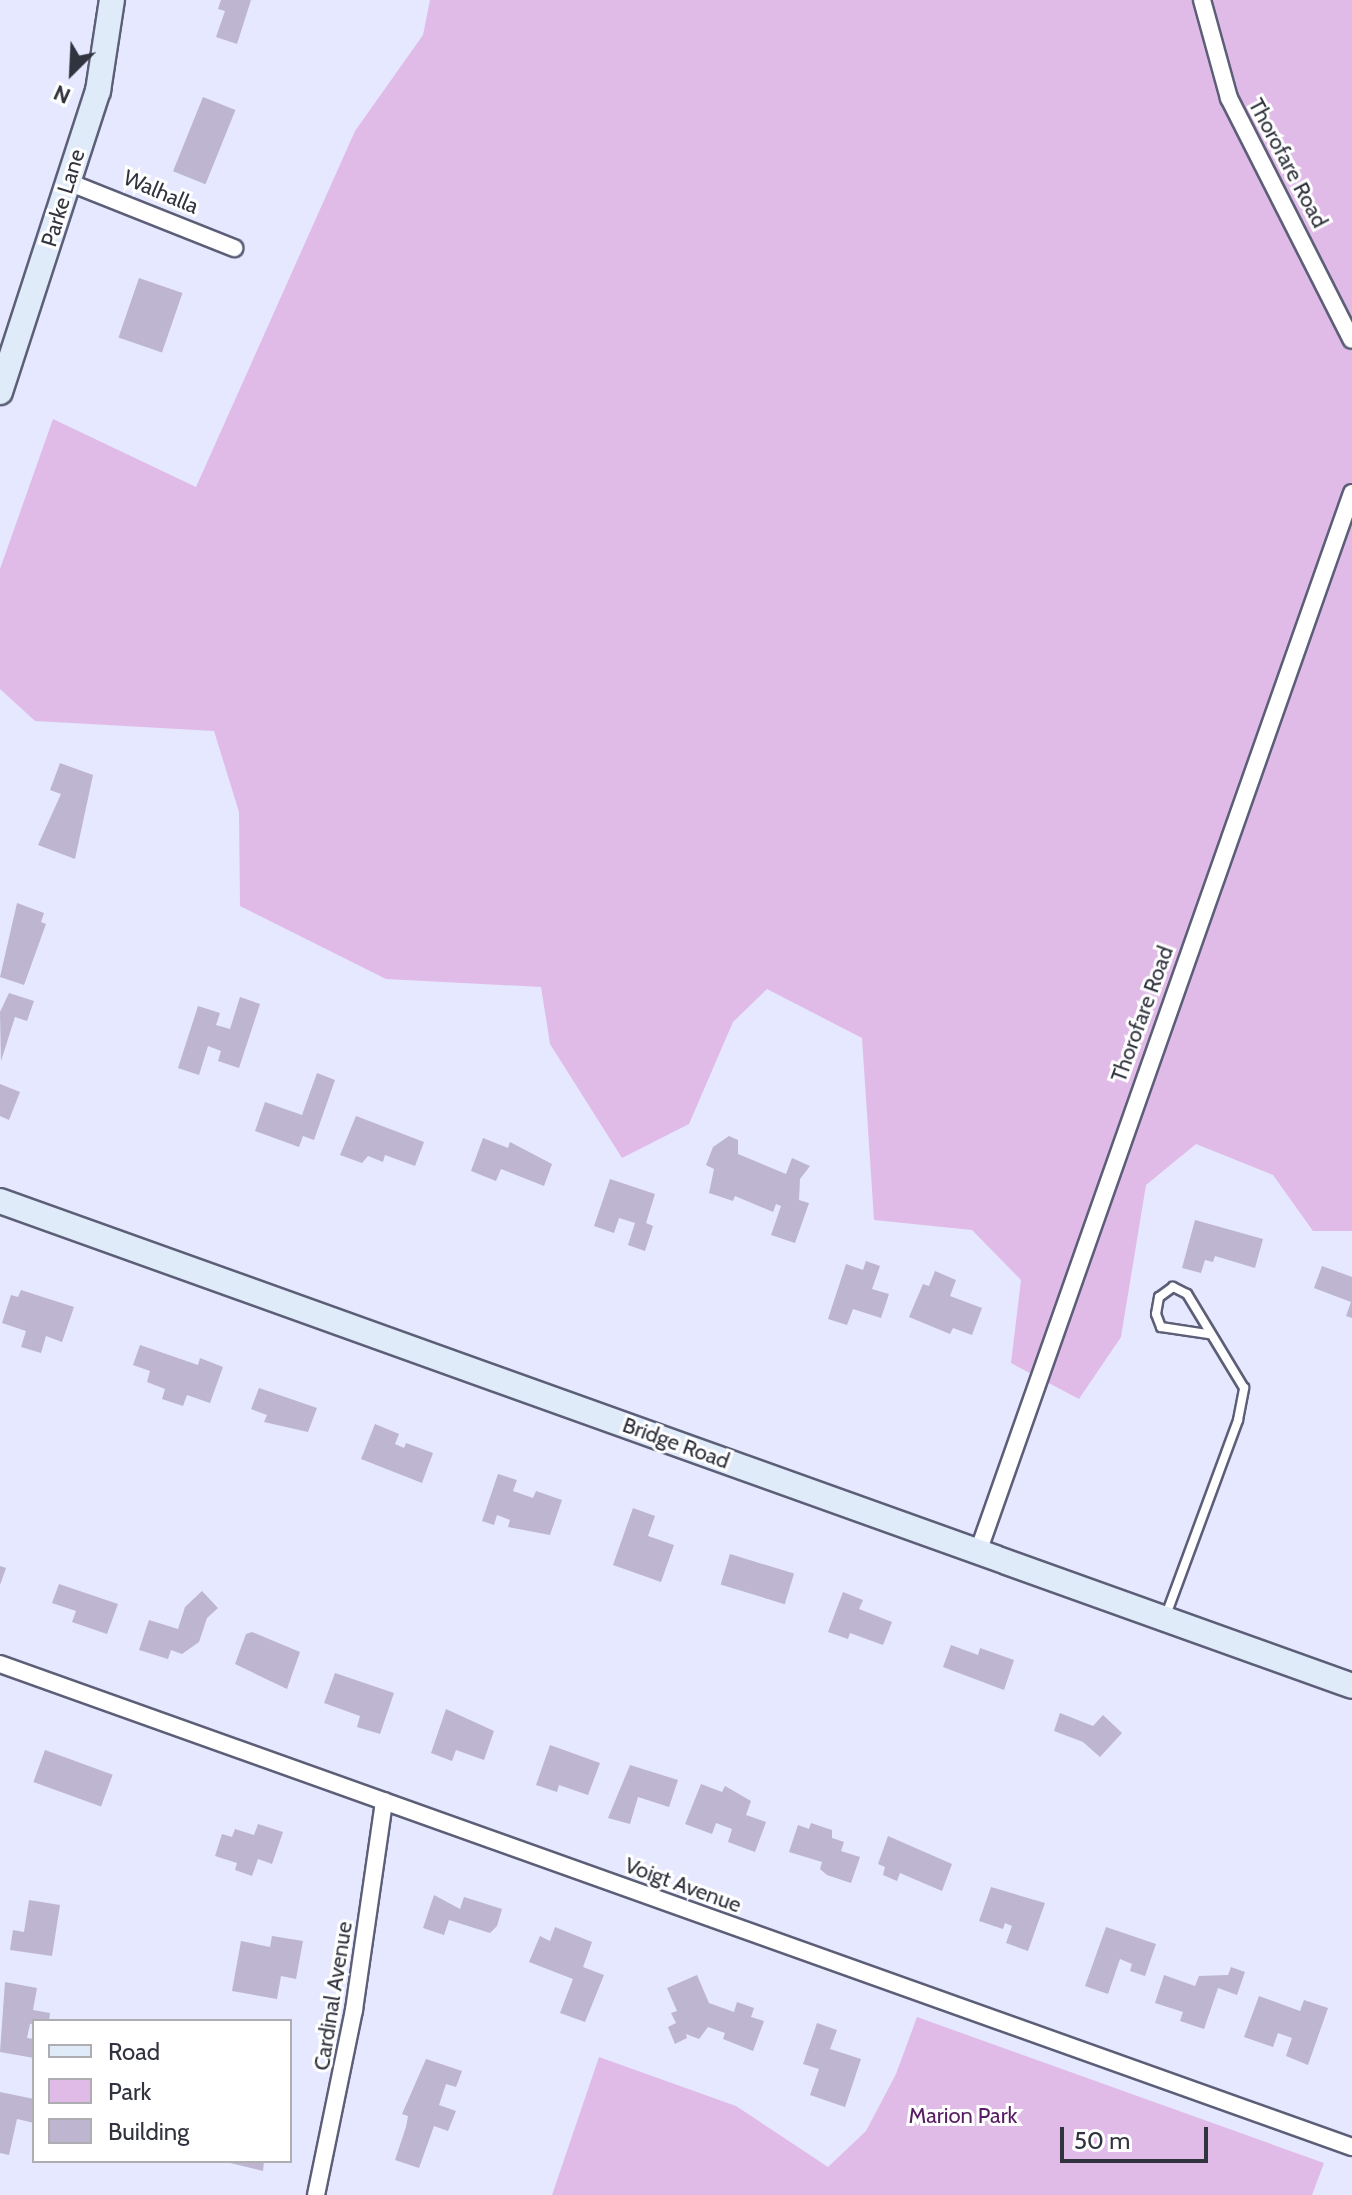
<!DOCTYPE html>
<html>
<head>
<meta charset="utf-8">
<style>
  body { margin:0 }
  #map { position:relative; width:1352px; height:2195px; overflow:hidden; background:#e5e8ff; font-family:Cabin,sans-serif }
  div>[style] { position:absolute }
  .green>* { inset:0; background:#e1bbe8 }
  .building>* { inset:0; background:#beb5d0; transform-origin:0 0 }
  .roads { filter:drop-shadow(2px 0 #5c5f77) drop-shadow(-2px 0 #5c5f77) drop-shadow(0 2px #5c5f77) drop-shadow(0 -2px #5c5f77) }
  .service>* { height:8px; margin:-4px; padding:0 4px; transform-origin:4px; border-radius:4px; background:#fff }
  .minor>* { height:16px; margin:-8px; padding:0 8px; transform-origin:8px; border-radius:8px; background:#fff }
  .secondary>* { height:24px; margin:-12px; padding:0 12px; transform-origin:12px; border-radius:12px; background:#e0ebfa }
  span { translate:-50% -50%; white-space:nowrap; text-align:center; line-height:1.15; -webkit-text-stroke:6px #fff; paint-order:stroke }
  .street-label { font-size:22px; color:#31333e }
  .park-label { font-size:22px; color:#581e64 }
  .legend { position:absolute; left:32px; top:2019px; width:260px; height:144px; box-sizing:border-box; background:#fff; border:2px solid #adadb2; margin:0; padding:10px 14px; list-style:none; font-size:24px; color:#31333e }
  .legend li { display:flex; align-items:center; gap:16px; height:40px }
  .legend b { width:40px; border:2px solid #adadb2 }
  .north { position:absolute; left:32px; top:32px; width:80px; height:80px; -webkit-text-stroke:6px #fff; paint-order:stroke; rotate:204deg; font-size:22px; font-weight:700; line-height:32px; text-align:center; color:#31333e }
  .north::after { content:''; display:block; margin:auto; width:28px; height:36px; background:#31333e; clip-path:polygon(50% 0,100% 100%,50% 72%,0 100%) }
  .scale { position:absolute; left:1060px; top:2127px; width:148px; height:36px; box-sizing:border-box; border:4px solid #31333e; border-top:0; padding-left:10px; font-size:24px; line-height:28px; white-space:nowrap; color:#31333e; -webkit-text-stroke:6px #fff; paint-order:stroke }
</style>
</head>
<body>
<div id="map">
  <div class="green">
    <div style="clip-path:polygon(430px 0,1352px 0,1352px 1231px,1313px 1231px,1273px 1175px,1196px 1144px,1146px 1185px,1121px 1337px,1079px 1399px,1011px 1363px,1021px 1280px,972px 1230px,874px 1220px,862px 1038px,767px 989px,733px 1022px,689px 1124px,622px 1158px,550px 1044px,541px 987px,386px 979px,240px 906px,239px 812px,214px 731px,35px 721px,0 689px,0 569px,53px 419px,196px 487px,355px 131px,423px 35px)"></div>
    <div style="clip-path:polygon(917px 2017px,1324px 2163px,1312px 2195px,552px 2195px,599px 2057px,736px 2106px,828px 2167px,866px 2131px,896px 2074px)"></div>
  </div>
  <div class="building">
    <div style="clip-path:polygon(221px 0,251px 0,237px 44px,216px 37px,225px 11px,218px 9px)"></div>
    <div style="left:203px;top:97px;width:35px;height:80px;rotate:22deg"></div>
    <div style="left:139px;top:278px;width:46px;height:63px;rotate:19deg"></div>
    <div style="clip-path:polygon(60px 763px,93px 775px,75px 859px,38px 845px,61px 794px,50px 790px)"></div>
    <div style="clip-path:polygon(17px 903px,44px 913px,41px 922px,46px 924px,24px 985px,0 977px)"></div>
    <div style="clip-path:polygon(9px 993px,34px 1001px,27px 1021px,15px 1017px,1px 1061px,0 1012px)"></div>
    <div style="clip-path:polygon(240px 997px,260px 1004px,239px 1068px,218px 1061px,221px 1051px,208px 1046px,199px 1075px,178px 1068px,198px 1006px,220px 1013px,216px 1025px,230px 1029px)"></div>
    <div style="clip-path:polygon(317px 1073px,335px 1080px,314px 1140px,303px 1136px,299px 1147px,255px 1131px,265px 1102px,302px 1115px)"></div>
    <div style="clip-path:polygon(0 1084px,20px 1092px,9px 1120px,0 1116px)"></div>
    <div style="clip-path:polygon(356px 1116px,424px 1142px,415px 1166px,385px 1155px,383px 1162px,368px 1156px,362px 1163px,340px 1155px)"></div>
    <div style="clip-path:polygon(729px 1136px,738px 1140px,738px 1154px,786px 1174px,792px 1158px,810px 1166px,800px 1179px,799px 1200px,809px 1203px,795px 1243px,771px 1235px,781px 1206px,776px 1204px,773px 1212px,735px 1196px,733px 1201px,709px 1193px,714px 1169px,706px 1165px,713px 1147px)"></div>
    <div style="clip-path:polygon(483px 1138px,508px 1148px,510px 1142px,552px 1164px,544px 1186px,501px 1169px,496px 1181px,471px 1171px)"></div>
    <div style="clip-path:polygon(610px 1179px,655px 1194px,646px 1223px,653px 1226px,645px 1251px,628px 1245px,635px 1223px,619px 1218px,614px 1233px,594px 1226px)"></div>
    <div style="clip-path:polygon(1195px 1220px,1263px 1239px,1255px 1268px,1215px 1256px,1213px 1262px,1205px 1260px,1201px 1273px,1182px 1268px)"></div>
    <div style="clip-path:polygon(866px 1261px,880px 1266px,872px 1289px,889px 1294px,881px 1318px,853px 1309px,847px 1325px,828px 1319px,846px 1264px,863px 1270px)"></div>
    <div style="clip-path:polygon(1322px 1266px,1352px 1277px,1352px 1318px,1346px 1316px,1351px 1302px,1314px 1288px)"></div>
    <div style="clip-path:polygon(935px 1271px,956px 1280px,950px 1296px,982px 1308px,972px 1335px,953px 1328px,950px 1334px,909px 1317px,923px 1284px,929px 1286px)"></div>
    <div style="clip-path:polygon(21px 1290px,74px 1307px,62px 1342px,46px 1336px,41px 1353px,21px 1347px,26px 1331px,2px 1323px,11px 1295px,18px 1297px)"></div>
    <div style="clip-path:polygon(140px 1345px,198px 1365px,200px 1358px,223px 1367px,210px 1403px,187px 1395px,183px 1406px,162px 1399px,165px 1389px,147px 1382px,150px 1371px,133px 1365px)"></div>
    <div style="clip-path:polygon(259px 1388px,317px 1408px,308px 1432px,264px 1422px,267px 1415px,251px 1409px)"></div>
    <div style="clip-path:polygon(375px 1424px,399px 1434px,395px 1444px,404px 1448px,406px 1443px,433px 1453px,422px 1483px,361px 1459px)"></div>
    <div style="clip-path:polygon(498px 1474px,517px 1480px,513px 1491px,533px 1498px,536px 1491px,562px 1500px,550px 1535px,508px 1527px,510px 1520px,497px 1515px,494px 1525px,482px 1521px)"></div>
    <div style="clip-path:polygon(633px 1508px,655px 1516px,648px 1536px,674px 1545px,661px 1582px,613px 1565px)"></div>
    <div style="left:730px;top:1554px;width:67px;height:32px;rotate:17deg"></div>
    <div style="clip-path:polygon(0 1566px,6px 1568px,0 1585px)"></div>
    <div style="clip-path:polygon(59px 1584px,118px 1604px,107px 1634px,72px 1622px,76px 1611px,52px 1603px)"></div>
    <div style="clip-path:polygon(202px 1591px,218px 1608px,207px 1618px,199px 1642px,182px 1654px,171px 1650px,168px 1659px,139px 1650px,149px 1620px,178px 1629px,185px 1607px)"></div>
    <div style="clip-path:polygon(843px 1592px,863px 1600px,859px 1609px,892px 1622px,883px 1645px,850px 1633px,848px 1639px,828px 1632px)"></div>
    <div style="clip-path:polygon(252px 1632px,300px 1652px,287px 1689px,235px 1664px,246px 1634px)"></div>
    <div style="clip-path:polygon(951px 1645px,978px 1655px,980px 1648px,1014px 1660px,1004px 1690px,943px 1667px)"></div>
    <div style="clip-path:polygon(335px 1673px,394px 1693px,380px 1734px,357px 1727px,360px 1716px,324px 1703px)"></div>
    <div style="clip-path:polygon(446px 1709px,494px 1731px,484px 1760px,456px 1750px,452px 1761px,431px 1753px)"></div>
    <div style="clip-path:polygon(1060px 1713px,1093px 1726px,1103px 1715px,1122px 1733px,1100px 1757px,1083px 1742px,1054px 1731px)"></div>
    <div style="clip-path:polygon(550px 1745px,600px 1763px,588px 1795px,559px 1785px,557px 1792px,536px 1785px)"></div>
    <div style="left:45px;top:1750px;width:72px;height:34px;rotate:20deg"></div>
    <div style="clip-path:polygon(630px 1765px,678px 1780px,669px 1807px,638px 1797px,630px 1824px,608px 1818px)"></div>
    <div style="clip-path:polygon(701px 1784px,722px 1792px,725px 1786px,751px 1801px,746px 1815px,766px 1822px,755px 1852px,728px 1842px,732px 1829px,716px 1823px,712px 1834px,685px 1824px)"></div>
    <div style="clip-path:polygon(811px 1823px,832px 1830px,832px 1838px,844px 1842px,841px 1851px,860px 1857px,851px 1883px,827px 1875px,820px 1869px,822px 1862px,789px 1852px,798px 1825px,809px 1829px)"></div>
    <div style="clip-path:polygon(258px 1824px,283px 1832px,272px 1864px,258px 1859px,252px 1876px,235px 1870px,237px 1863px,215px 1856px,222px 1834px,232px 1837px,235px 1829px,254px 1835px)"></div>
    <div style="clip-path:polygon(888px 1836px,952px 1864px,942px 1891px,900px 1873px,897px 1881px,883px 1875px,885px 1867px,878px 1864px)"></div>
    <div style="clip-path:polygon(991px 1887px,1045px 1903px,1028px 1951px,1006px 1943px,1012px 1926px,1005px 1923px,1003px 1929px,979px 1921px)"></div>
    <div style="clip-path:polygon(434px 1895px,460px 1909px,464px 1897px,502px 1909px,497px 1926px,490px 1933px,449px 1920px,444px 1935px,423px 1928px)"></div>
    <div style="clip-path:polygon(29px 1900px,60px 1905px,52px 1956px,10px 1950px,13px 1930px,24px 1932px)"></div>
    <div style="clip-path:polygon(555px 1927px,592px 1942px,583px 1967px,604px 1975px,585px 2022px,560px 2013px,573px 1979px,529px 1962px,540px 1936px,550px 1941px)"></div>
    <div style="clip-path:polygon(1106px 1927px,1156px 1944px,1145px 1976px,1130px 1971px,1132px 1964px,1120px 1959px,1108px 1994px,1085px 1986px)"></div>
    <div style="clip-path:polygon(272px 1936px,303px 1941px,296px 1979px,281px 1976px,277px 1999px,232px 1991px,241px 1941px,270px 1947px)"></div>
    <div style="clip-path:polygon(1231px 1967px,1245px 1972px,1237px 1995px,1218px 1988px,1204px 2029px,1180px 2021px,1183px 2012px,1155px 2003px,1164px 1975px,1195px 1986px,1199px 1976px,1228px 1975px)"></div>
    <div style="clip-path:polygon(697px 1975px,709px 2003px,734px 2012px,737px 2002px,754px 2008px,751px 2017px,764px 2021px,753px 2051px,723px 2039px,725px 2033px,708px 2027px,699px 2039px,686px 2034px,687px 2038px,675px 2044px,668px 2027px,676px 2023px,671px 2013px,677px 2011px,667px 1988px)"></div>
    <div style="clip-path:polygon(5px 1982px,37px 1988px,33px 2010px,50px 2013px,49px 2021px,30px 2024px,27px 2038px,34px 2039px,34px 2058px,0 2052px)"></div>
    <div style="clip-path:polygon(1259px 1996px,1300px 2011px,1304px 2000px,1328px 2008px,1308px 2065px,1286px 2056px,1292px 2038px,1278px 2033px,1273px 2047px,1244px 2037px)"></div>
    <div style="clip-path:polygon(817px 2023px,837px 2030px,830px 2049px,861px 2059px,845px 2107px,810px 2095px,819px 2069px,803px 2064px)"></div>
    <div style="clip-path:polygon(426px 2059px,462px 2071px,456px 2087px,446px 2084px,439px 2105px,456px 2111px,448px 2131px,434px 2126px,419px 2168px,395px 2160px,406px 2127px,408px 2116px,402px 2114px)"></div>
    <div style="clip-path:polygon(0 2092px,34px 2099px,34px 2123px,17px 2119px,9px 2155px,0 2153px)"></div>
    <div style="clip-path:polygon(222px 2161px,264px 2161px,263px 2171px)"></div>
  </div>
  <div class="roads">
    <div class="service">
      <div style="left:1166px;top:1615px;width:208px;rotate:-69.7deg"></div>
      <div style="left:1238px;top:1420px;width:33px;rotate:-79deg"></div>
      <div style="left:1244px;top:1388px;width:110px;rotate:-121.2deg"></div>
      <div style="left:1187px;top:1294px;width:16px;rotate:-153deg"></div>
      <div style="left:1173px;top:1287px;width:17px;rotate:144deg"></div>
      <div style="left:1159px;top:1297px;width:17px;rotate:100deg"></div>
      <div style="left:1156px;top:1314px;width:14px;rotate:69deg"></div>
      <div style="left:1161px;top:1327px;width:48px;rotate:8.5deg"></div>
    </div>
    <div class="minor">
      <div style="left:1202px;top:0;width:102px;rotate:74.6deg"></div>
      <div style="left:1229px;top:98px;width:271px;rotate:63.1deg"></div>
      <div style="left:68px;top:182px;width:179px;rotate:21.7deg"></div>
      <div style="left:978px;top:1552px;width:1123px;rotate:-70.55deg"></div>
      <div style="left:0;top:1664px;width:1436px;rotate:19.66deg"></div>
      <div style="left:316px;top:2195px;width:189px;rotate:-78.4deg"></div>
      <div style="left:354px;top:2010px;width:211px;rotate:-81.8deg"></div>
    </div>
    <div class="secondary">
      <div style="left:0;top:392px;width:317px;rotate:-72deg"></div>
      <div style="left:98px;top:91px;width:92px;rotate:-81.3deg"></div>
      <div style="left:0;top:1201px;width:1436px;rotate:19.73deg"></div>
    </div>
  </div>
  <div class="street-label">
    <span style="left:1288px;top:163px;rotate:62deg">Thorofare Road</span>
    <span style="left:161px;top:192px;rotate:23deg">Walhalla</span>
    <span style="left:63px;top:198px;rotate:-73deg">Parke Lane</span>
    <span style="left:1142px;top:1014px;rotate:-70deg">Thorofare Road</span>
    <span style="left:676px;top:1443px;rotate:20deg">Bridge Road</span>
    <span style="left:683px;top:1885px;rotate:20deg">Voigt Avenue</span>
    <span style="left:333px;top:1996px;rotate:-81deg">Cardinal Avenue</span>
  </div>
  <div class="park-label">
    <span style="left:963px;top:2116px">Marion Park</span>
  </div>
  <ul class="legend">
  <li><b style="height:10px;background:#e0ebfa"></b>Road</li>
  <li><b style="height:22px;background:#e1bbe8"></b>Park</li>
  <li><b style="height:22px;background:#beb5d0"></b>Building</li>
  </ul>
  <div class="north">N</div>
  <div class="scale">50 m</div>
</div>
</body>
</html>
